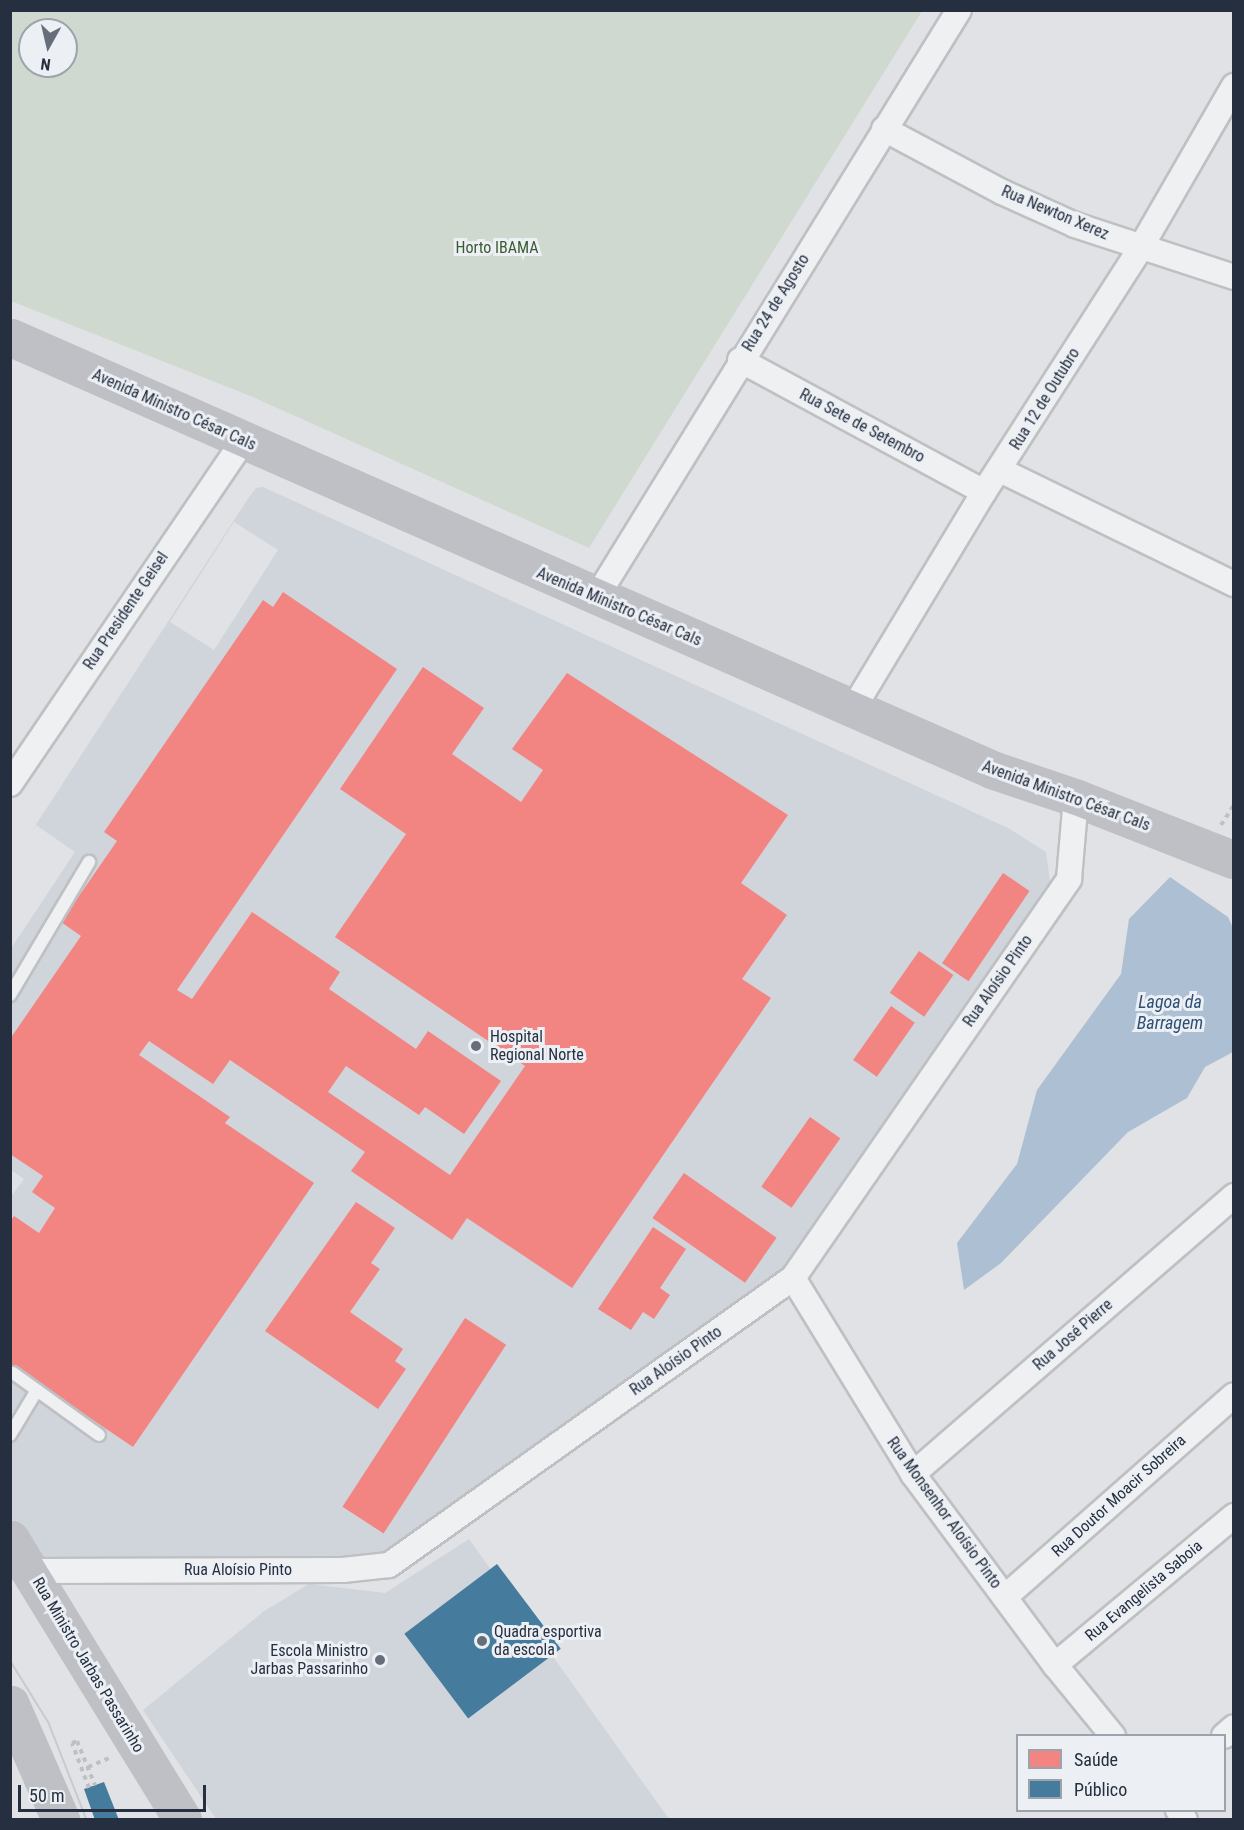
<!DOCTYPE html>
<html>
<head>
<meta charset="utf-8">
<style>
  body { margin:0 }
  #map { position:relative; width:1244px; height:1830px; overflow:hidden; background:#e0e2e5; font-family:"Roboto Condensed",sans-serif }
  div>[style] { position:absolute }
  .built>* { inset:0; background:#d0d5dc }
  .green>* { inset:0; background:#d0d9cf }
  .water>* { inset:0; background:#acbfd3 }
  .health>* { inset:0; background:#f28482; transform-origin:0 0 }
  .public>* { inset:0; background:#457b9d; transform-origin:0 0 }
  .path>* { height:4px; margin-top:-2px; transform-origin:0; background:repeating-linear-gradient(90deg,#bfc0c5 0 4.5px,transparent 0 9px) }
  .roads { filter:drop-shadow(2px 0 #bec0c3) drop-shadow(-2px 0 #bec0c3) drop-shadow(0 2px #bec0c3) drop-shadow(0 -2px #bec0c3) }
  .lane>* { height:12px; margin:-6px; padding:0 6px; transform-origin:6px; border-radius:6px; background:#eff0f2 }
  .street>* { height:24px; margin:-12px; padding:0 12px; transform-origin:12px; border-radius:12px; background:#eff0f2 }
  .secondary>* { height:33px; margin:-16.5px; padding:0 16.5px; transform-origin:16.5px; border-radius:16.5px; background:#bec0c5 }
  .tram>* { height:1.5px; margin:-0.75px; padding:0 0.75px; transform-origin:0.75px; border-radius:0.75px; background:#c8cacd }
  .dots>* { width:16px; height:16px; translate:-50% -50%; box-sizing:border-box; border:3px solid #ecf0f5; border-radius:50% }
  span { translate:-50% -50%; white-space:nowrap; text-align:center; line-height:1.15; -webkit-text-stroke:6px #ecf0f5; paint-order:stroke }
  .street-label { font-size:16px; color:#252f3f }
  .park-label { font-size:16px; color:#3b5c32 }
  .poi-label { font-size:16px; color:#252f3f }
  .left { translate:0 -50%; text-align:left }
  .right { translate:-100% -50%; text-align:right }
  .water-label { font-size:18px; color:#2d4f75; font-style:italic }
  .frame { position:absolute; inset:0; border:12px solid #252f3f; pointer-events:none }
  .legend { position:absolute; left:1016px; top:1734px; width:210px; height:78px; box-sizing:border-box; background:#ecf0f5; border:2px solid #9ca3ac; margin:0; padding:8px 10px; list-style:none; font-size:18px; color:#252f3f }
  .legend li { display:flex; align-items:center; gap:12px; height:30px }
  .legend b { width:30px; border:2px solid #9ca3ac }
  .north { position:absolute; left:18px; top:18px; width:60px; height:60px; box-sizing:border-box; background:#ecf0f5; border:2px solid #9ca3ac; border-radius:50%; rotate:188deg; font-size:16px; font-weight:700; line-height:24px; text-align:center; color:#252f3f }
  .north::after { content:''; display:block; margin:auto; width:21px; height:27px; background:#666e79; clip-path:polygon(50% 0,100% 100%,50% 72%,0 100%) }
  .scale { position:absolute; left:18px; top:1785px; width:188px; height:27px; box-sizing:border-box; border:3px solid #252f3f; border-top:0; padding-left:8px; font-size:18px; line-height:21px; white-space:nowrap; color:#252f3f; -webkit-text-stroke:4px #ecf0f5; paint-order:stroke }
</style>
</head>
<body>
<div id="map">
  <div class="built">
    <div style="clip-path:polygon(evenodd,263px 487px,1008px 828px,1046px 852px,1050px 882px,1046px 899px,781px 1274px,419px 1540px,369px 1561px,43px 1562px,11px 1518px,10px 1198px,24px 1179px,11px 1170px,10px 950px,75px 852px,36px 825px,11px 863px,249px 497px,256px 488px,263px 487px,234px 522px,278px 550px,214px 650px,170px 622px,234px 522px)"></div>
    <div style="clip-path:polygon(469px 1539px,669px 1819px,216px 1819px,143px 1710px,264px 1611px,309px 1584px,385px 1593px)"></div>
  </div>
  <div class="green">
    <div style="clip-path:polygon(evenodd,10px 11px,11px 10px,922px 11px,589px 548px,253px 397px,11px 301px,10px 11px,30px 30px,66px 30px,66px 66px,30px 66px,30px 30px)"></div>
  </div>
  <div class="water">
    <div style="clip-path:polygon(1170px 877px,1228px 917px,1233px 928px,1233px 1052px,1205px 1067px,1187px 1098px,1128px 1132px,1001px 1263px,964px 1290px,957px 1243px,1017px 1164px,1037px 1090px,1121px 974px,1129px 919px)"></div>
  </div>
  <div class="health">
    <div style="clip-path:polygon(283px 592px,397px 669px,177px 990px,192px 999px,252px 912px,340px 972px,329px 989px,416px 1049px,428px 1031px,501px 1081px,464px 1134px,425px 1107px,419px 1115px,346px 1066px,328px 1092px,450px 1175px,525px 1066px,335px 937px,406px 834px,340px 789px,423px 667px,484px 708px,452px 754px,521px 802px,543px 770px,512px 749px,567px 673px,788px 815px,741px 883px,787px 915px,742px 979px,771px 998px,572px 1288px,467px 1218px,452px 1240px,351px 1171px,365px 1152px,230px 1060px,213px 1084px,149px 1041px,139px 1055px,230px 1117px,225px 1123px,314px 1183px,133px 1447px,10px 1364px,10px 1222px,14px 1216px,39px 1233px,55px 1208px,32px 1192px,43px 1176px,10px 1154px,10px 1039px,81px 936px,61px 922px,117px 841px,104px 832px,263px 600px,273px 607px)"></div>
    <div style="left:1003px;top:873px;width:32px;height:109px;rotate:34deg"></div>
    <div style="left:919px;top:951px;width:42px;height:51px;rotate:35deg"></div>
    <div style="left:891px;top:1006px;width:29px;height:66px;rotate:35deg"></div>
    <div style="left:810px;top:1117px;width:37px;height:85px;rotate:35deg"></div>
    <div style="left:684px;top:1173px;width:113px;height:55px;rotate:35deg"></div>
    <div style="clip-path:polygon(356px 1202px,395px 1228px,371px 1263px,380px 1269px,350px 1312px,403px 1349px,395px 1361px,406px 1369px,378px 1409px,265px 1331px)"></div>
    <div style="clip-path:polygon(653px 1227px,686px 1249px,660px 1288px,670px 1295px,654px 1319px,643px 1312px,631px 1330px,598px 1309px)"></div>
    <div style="left:465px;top:1318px;width:49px;height:225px;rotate:33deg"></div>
  </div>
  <div class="public">
    <div style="left:497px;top:1564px;width:106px;height:116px;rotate:53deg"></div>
    <div style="clip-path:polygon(104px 1782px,119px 1820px,95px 1820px,84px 1789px)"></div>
  </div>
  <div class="path">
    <div style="left:1221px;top:825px;width:24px;rotate:-57deg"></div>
    <div style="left:88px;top:1767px;width:26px;rotate:-23deg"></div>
    <div style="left:89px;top:1788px;width:48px;rotate:-110.7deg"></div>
    <div style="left:72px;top:1743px;width:5px;rotate:-22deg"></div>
    <div style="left:77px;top:1741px;width:48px;rotate:67.8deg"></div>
  </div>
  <div class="roads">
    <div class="lane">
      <div style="left:10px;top:995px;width:155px;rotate:-59.3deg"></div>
      <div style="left:13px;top:1373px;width:106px;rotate:35.8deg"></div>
      <div style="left:10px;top:1435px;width:52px;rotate:-59deg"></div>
    </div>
    <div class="street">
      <div style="left:884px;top:129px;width:134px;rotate:28.1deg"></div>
      <div style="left:1002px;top:192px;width:80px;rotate:24.3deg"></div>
      <div style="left:1075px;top:225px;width:167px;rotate:18.1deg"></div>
      <div style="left:740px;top:360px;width:277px;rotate:28.4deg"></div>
      <div style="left:1000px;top:470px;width:260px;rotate:26deg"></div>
      <div style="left:596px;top:598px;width:691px;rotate:-58.31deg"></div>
      <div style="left:853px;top:709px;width:253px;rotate:-58.9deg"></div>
      <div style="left:984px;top:492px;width:291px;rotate:-57.3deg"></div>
      <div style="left:1141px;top:247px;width:186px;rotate:-60deg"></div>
      <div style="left:10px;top:784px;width:415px;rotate:-55.8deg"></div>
      <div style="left:793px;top:1278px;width:230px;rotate:58.5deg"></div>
      <div style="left:913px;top:1474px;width:238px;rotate:53.4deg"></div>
      <div style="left:1055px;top:1665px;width:92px;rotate:50.8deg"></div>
      <div style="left:913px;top:1474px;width:425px;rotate:-40.9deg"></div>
      <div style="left:32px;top:1571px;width:311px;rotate:-0.2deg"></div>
      <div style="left:343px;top:1570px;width:46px;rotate:-6.2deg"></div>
      <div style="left:389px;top:1565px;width:496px;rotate:-35.4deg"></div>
      <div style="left:793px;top:1278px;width:485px;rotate:-55.3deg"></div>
      <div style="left:1069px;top:879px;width:81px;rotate:-85.1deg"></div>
      <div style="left:1005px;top:1597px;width:305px;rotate:-41.4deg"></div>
      <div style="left:1055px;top:1665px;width:233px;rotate:-39.8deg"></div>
      <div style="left:1224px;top:1736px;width:13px;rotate:-42deg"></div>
      <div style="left:1178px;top:1810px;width:12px;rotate:55deg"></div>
    </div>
    <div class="secondary">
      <div style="left:10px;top:337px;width:1074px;rotate:23.77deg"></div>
      <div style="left:993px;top:770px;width:88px;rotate:18.6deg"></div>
      <div style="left:1076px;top:798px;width:170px;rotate:21.4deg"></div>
      <div style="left:10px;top:1539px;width:330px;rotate:58.4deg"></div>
      <div style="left:10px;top:1704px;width:127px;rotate:66.3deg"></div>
    </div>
  </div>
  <div class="tram">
    <div style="left:10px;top:1660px;width:74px;rotate:58.2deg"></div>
    <div style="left:49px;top:1723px;width:104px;rotate:68.6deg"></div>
  </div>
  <div class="dots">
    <div style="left:476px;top:1046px;background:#666e79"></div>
    <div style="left:482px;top:1641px;background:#666e79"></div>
    <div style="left:380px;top:1660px;background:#666e79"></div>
  </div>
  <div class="street-label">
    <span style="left:1055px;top:213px;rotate:23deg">Rua Newton Xerez</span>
    <span style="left:776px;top:303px;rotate:-58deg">Rua 24 de Agosto</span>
    <span style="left:1045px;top:399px;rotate:-58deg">Rua 12 de Outubro</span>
    <span style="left:174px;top:410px;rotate:24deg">Avenida Ministro César Cals</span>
    <span style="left:862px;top:426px;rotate:28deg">Rua Sete de Setembro</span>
    <span style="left:619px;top:607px;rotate:23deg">Avenida Ministro César Cals</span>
    <span style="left:126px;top:611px;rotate:-56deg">Rua Presidente Geisel</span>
    <span style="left:1066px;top:796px;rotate:20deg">Avenida Ministro César Cals</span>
    <span style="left:998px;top:981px;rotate:-55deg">Rua Aloísio Pinto</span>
    <span style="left:1073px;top:1335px;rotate:-41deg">Rua José Pierre</span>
    <span style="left:676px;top:1361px;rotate:-35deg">Rua Aloísio Pinto</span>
    <span style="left:1119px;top:1496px;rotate:-42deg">Rua Doutor Moacir Sobreira</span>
    <span style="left:944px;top:1513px;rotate:54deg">Rua Monsenhor Aloísio Pinto</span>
    <span style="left:238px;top:1570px">Rua Aloísio Pinto</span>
    <span style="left:1144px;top:1591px;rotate:-40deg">Rua Evangelista Saboia</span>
    <span style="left:88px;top:1665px;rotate:59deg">Rua Ministro Jarbas Passarinho</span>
  </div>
  <div class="park-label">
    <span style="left:497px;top:248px">Horto IBAMA</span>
  </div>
  <div class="poi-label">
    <span class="left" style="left:490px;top:1046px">Hospital<br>Regional Norte</span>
    <span class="left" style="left:494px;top:1641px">Quadra esportiva<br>da escola</span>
    <span class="right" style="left:368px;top:1660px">Escola Ministro<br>Jarbas Passarinho</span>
  </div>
  <div class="water-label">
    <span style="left:1170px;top:1013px">Lagoa da<br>Barragem</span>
  </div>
  <div class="frame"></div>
  <ul class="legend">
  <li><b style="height:16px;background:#f28482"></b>Saúde</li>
  <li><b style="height:16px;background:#457b9d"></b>Público</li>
  </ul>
  <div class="north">N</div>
  <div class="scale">50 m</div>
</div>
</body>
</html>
